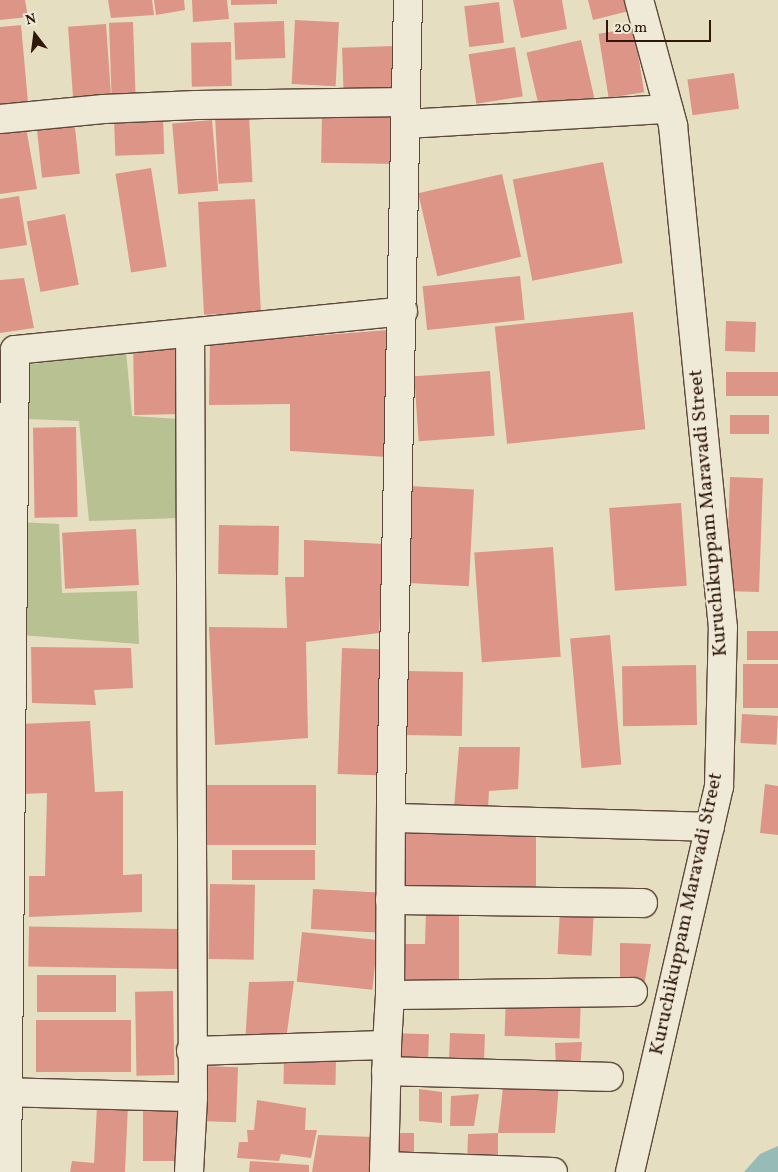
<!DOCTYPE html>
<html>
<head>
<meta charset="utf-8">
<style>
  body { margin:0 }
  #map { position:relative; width:778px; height:1172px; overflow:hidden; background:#e6dec1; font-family:Vollkorn,serif }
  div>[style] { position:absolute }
  .green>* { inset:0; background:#b7c191 }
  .water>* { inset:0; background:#97bbb7 }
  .building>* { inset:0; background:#dd9588; transform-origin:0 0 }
  .roads { filter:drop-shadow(1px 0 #5e4838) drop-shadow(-1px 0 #5e4838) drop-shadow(0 1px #5e4838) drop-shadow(0 -1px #5e4838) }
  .minor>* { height:28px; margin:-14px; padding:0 14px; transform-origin:14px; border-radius:14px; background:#efead7 }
  .tertiary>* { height:28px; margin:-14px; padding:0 14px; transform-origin:14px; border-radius:14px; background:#efead7 }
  span { translate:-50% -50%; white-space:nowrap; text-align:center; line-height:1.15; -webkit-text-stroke:4.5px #efead7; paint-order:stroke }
  .street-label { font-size:20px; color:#31160a }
  .north { position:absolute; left:10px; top:10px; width:50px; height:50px; -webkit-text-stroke:4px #efead7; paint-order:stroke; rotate:345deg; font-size:14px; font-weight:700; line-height:20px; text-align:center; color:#31160a }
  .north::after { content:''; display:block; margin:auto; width:18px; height:22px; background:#31160a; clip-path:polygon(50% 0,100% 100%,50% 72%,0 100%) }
  .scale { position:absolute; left:606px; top:20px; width:105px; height:22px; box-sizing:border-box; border:2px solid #31160a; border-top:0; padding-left:6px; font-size:15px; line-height:18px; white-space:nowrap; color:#31160a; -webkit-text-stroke:4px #efead7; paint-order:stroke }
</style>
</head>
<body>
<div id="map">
  <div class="green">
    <div style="clip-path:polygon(126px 351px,132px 416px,180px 419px,180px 518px,89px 521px,79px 421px,27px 419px,26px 365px)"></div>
    <div style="clip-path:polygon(18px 522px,59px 524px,62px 593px,137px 591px,139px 644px,20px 635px)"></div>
  </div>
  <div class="water">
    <div style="clip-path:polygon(778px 1146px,778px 1172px,744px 1172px,760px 1154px)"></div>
  </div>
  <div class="building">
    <div style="clip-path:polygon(0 0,25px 0,28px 17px,0 20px)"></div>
    <div style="clip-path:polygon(108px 0,152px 0,154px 15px,111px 18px)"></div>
    <div style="clip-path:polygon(154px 0,184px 0,185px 10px,156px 15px)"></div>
    <div style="clip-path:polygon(192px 0,227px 0,229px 19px,193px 22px)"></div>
    <div style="clip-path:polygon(231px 0,277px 0,277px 4px,231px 5px)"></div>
    <div style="clip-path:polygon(513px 0,562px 0,567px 29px,521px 38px)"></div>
    <div style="clip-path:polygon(588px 0,634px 0,637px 9px,593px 20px)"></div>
    <div style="left:499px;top:2px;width:41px;height:35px;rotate:83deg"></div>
    <div style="left:295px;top:20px;width:44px;height:64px;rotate:3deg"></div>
    <div style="left:284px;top:21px;width:37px;height:50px;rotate:88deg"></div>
    <div style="left:133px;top:22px;width:74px;height:24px;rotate:88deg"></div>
    <div style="left:106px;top:24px;width:71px;height:38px;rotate:86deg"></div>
    <div style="clip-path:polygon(21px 25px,28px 102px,0 105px,0 27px)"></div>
    <div style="left:634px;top:28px;width:65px;height:36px;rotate:81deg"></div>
    <div style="left:581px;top:40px;width:59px;height:56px;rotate:77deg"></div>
    <div style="left:231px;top:42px;width:44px;height:40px;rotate:89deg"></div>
    <div style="left:394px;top:46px;width:54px;height:52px;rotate:88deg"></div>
    <div style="left:515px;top:47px;width:50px;height:47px;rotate:81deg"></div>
    <div style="left:734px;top:73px;width:36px;height:47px;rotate:82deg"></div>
    <div style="left:397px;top:113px;width:51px;height:75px;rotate:91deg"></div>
    <div style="left:249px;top:115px;width:67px;height:34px;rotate:87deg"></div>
    <div style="left:163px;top:117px;width:37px;height:49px;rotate:88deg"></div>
    <div style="left:74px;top:118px;width:56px;height:38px;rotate:84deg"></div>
    <div style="left:212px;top:120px;width:71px;height:40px;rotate:85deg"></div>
    <div style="clip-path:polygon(25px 122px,37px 189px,0 194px,0 126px)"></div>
    <div style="left:603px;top:162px;width:103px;height:92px;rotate:79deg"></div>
    <div style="left:151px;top:168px;width:100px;height:36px;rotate:81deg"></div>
    <div style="left:502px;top:174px;width:85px;height:86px;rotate:77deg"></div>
    <div style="clip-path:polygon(19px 196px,27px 245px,0 249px,0 199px)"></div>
    <div style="left:255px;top:199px;width:113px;height:57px;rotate:87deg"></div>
    <div style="left:65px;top:214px;width:72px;height:39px;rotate:79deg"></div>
    <div style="left:520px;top:276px;width:44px;height:98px;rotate:84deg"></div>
    <div style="clip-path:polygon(24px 278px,34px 328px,0 333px,0 280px)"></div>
    <div style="left:633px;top:312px;width:118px;height:139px;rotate:84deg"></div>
    <div style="left:726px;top:321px;width:30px;height:30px;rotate:2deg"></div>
    <div style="clip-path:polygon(388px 330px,387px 457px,290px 451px,290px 404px,209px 405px,210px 344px)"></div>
    <div style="left:184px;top:339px;width:75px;height:51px;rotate:89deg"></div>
    <div style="left:490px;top:371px;width:65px;height:76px;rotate:86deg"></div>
    <div style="left:778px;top:372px;width:24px;height:52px;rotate:90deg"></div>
    <div style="left:730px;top:415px;width:39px;height:19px"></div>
    <div style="left:76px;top:427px;width:90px;height:43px;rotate:89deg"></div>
    <div style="left:730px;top:477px;width:33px;height:114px;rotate:2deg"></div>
    <div style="left:409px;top:486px;width:65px;height:97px;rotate:3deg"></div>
    <div style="left:681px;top:503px;width:83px;height:72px;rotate:86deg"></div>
    <div style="left:219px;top:525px;width:60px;height:49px;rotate:1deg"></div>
    <div style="left:136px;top:529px;width:56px;height:74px;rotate:87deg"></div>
    <div style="clip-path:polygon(304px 540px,384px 544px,379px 633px,306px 642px,308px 738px,215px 745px,209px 627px,287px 628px,285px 577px,304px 577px)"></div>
    <div style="left:553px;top:547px;width:110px;height:79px;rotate:86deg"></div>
    <div style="left:747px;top:631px;width:31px;height:29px"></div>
    <div style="left:610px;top:635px;width:130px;height:40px;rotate:85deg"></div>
    <div style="clip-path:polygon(31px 647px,131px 648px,133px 688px,94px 690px,96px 705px,32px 703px)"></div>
    <div style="left:342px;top:648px;width:46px;height:126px;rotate:2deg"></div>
    <div style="left:743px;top:664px;width:35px;height:44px"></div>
    <div style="left:696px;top:665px;width:60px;height:74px;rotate:89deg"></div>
    <div style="left:463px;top:672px;width:64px;height:58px;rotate:91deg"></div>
    <div style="left:742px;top:714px;width:36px;height:29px;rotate:3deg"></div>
    <div style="clip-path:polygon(90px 721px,95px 792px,123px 791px,123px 875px,142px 874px,142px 912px,29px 917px,29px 876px,45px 876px,47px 793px,21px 794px,19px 724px)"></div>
    <div style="clip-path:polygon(459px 747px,520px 747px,518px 789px,489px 791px,488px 809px,454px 807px)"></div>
    <div style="clip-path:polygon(765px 784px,778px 786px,778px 835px,760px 833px)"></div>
    <div style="left:201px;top:785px;width:115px;height:60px"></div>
    <div style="left:403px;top:834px;width:133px;height:60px"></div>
    <div style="left:232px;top:850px;width:83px;height:30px"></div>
    <div style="left:210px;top:884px;width:45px;height:75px;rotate:1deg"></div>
    <div style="left:313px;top:889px;width:66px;height:40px;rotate:3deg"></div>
    <div style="left:560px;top:908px;width:34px;height:46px;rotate:3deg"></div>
    <div style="clip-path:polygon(459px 909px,459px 989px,396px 989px,393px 944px,425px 944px,426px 910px)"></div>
    <div style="left:179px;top:929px;width:40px;height:150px;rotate:91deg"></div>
    <div style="left:302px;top:932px;width:76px;height:50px;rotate:6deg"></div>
    <div style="clip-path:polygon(620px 943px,651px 944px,644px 986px,620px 987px)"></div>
    <div style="left:37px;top:975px;width:79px;height:37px"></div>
    <div style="clip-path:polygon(294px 981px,286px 1040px,245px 1043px,249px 982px)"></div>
    <div style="left:173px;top:991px;width:84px;height:38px;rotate:89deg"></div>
    <div style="left:506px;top:995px;width:75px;height:41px;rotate:2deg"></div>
    <div style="left:36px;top:1020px;width:95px;height:52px"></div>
    <div style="left:392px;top:1033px;width:37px;height:32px;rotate:2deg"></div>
    <div style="left:450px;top:1033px;width:35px;height:35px;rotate:2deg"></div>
    <div style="clip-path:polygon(582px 1042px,580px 1072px,556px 1070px,555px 1043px)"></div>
    <div style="left:284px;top:1056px;width:52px;height:28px;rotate:1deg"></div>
    <div style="left:200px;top:1066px;width:38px;height:55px;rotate:2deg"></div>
    <div style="clip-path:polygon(559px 1084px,555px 1133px,498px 1133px,498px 1166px,467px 1165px,468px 1134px,498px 1133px,503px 1087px)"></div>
    <div style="clip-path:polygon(419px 1089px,442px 1092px,442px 1123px,419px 1121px)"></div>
    <div style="clip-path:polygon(479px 1094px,474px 1126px,450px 1126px,451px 1096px)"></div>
    <div style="clip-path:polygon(257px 1100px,306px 1108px,305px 1130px,317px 1130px,311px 1158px,281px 1154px,279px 1161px,237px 1158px,239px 1142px,248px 1142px,247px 1130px,254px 1130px)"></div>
    <div style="clip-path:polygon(128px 1105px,125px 1172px,70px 1172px,72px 1161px,94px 1163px,97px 1106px)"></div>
    <div style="left:143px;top:1108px;width:44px;height:53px"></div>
    <div style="left:389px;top:1133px;width:25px;height:29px"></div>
    <div style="clip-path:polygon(318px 1135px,374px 1137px,369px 1172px,312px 1172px)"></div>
    <div style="clip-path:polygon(250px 1161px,309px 1165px,309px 1172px,249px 1172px)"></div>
  </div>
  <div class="roads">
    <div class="minor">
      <div style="left:0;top:119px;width:104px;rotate:-5.5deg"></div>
      <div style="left:104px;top:109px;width:92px;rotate:-2.5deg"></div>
      <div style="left:196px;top:105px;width:210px;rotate:-0.8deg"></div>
      <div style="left:406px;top:124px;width:263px;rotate:-3.3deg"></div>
      <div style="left:392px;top:818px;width:318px;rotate:1.6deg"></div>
      <div style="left:390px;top:900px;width:253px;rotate:0.7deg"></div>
      <div style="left:390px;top:995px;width:243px;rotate:-0.7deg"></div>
      <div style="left:191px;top:1051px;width:196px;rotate:-1.8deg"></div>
      <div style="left:386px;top:1071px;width:223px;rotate:1.5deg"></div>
      <div style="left:0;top:1092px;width:193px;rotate:1.5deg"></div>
      <div style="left:384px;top:1166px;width:169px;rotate:2deg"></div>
      <div style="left:7px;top:1172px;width:822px;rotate:-89.44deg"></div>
      <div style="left:15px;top:350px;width:390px;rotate:-5.7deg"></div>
      <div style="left:189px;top:1172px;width:75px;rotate:-86.9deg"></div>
      <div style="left:193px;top:1097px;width:764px;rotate:-90.22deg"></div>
      <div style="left:384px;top:1172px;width:127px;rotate:-88.6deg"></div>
      <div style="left:387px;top:1045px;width:50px;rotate:-86.6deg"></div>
      <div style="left:390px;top:995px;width:198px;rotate:-89.7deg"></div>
      <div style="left:391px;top:797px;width:797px;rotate:-88.78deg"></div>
    </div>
    <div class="tertiary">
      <div style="left:630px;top:1172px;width:395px;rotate:-77deg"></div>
      <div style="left:719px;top:787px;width:159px;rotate:-88.6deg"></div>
      <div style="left:723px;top:628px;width:505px;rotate:-95.68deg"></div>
      <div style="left:673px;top:125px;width:130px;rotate:-105.2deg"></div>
    </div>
  </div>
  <div class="street-label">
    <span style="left:709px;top:513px;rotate:-95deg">Kuruchikuppam Maravadi Street</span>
    <span style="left:687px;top:914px;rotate:-78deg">Kuruchikuppam Maravadi Street</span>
  </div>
  <div class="north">N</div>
  <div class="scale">20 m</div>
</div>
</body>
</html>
